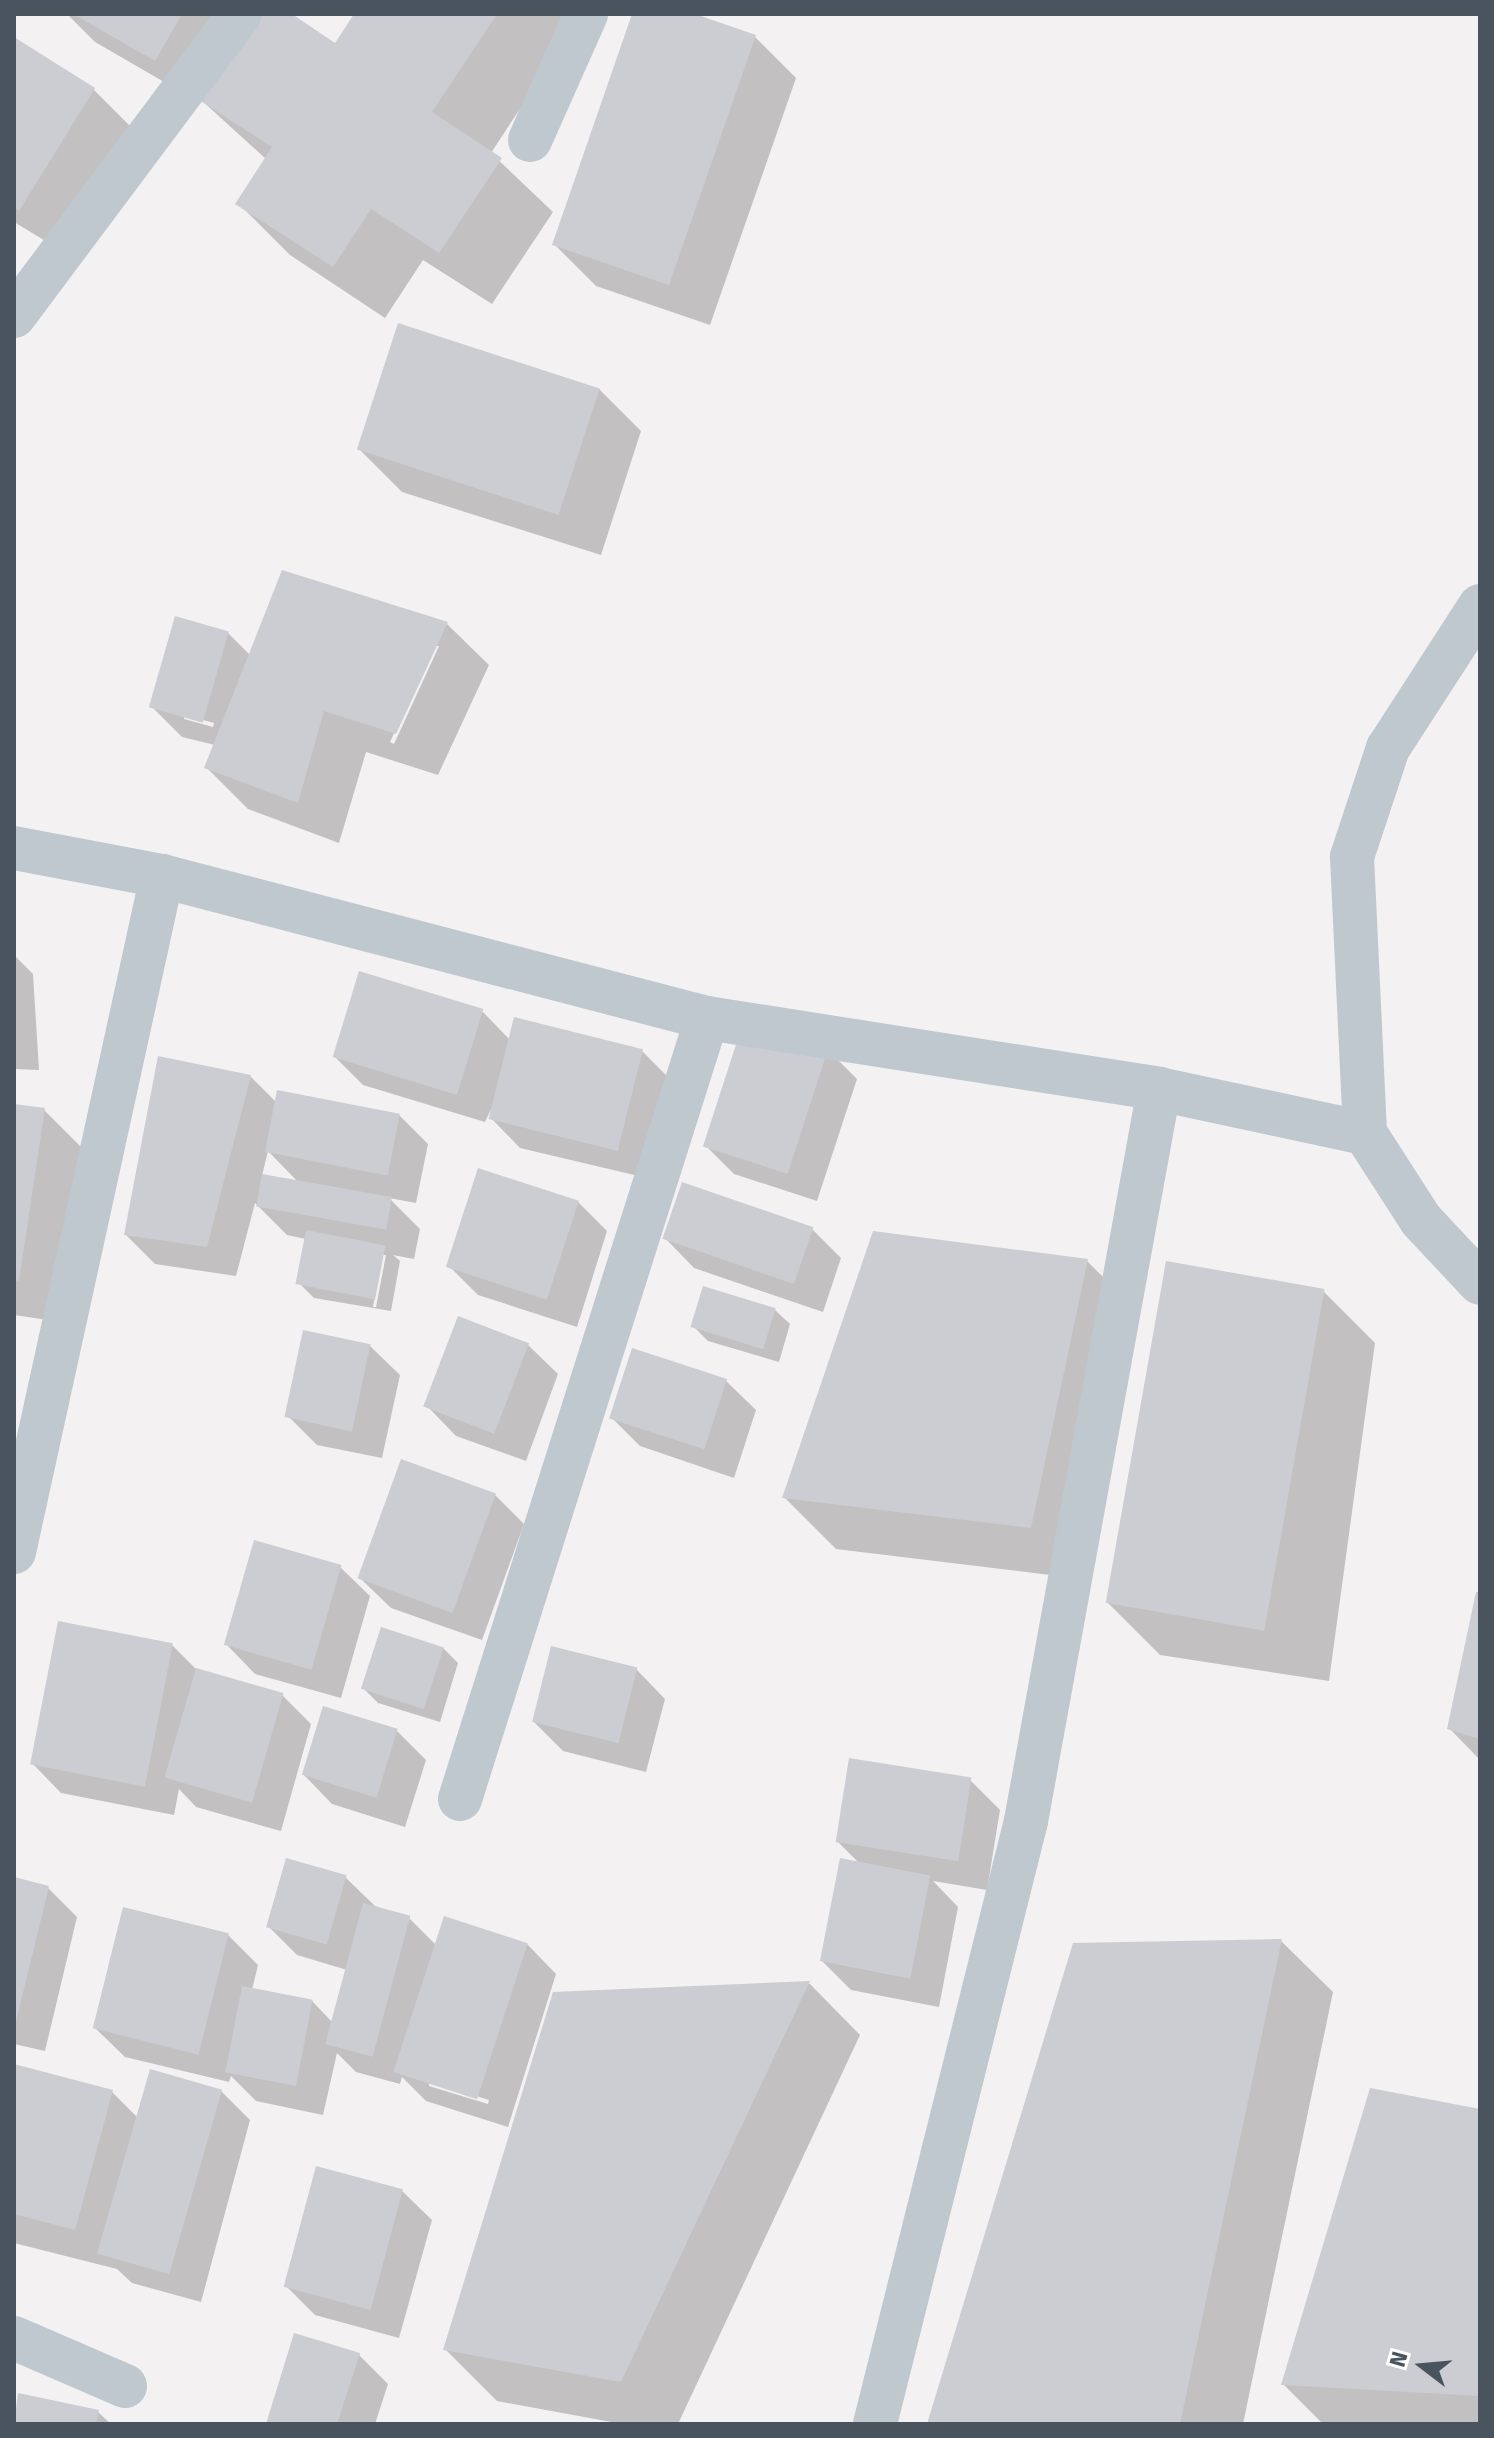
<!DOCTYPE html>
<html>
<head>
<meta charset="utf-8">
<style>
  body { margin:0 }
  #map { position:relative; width:1494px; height:2438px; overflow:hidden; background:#f3f1f1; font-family:"Fira Sans",sans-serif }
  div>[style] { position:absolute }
  .shadow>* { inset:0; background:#0003 }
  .building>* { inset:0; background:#cbcdd3; transform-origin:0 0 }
  .minor>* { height:44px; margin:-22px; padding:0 22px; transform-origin:22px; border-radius:22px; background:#bfc8cf }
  span { translate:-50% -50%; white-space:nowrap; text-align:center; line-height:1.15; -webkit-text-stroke:6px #fff; paint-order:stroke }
  .frame { position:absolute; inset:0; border:16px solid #49545e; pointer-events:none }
  .north { position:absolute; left:1382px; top:2326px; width:80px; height:80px; -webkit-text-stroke:6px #fff; paint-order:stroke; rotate:286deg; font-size:22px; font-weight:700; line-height:32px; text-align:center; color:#49545e }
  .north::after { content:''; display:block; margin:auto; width:28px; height:36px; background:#49545e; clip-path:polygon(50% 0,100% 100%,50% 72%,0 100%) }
</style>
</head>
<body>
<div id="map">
  <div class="shadow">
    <div style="clip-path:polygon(67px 14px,289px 14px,336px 45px,356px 14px,582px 14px,491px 153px,553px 212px,492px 304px,423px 260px,385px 318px,290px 255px,238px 203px,266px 159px,199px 98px,197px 101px,95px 42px)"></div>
    <div style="clip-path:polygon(634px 14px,689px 14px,754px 36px,796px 78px,710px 325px,596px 286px,554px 244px)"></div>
    <div style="clip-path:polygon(14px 40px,93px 89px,135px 131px,62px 251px,14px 222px)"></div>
    <div style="clip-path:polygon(599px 389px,641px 431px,601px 555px,402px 492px,360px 450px)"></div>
    <div style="clip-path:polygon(evenodd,447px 624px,489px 665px,438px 775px,366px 752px,339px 843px,248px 809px,206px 767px,215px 745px,182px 737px,152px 707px,228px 633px,251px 656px,447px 624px,435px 646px,439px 646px,394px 744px,390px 742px,435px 646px,447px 624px,184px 715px,214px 723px,213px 727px,184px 719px,184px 715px)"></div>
    <div style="clip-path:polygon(14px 955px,33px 974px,39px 1070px,14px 1069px)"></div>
    <div style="clip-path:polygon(482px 1011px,510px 1040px,642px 1051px,671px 1080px,647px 1178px,520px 1148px,491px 1118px,495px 1101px,485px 1122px,363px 1085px,334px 1056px)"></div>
    <div style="clip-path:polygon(828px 1050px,857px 1079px,817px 1201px,734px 1174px,705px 1145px)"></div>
    <div style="clip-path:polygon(evenodd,250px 1076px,277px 1103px,399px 1115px,428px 1144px,416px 1203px,389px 1198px,420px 1229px,414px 1259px,393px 1255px,400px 1261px,391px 1311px,314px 1298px,299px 1283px,306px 1239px,287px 1235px,255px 1203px,236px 1276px,155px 1264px,126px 1235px,250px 1076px,268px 1151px,299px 1183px,262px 1176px,268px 1151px,250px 1076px,382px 1255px,386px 1255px,376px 1307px,373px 1307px,382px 1255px)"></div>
    <div style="clip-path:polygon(14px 1106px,44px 1110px,86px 1152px,61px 1322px,14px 1315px)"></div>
    <div style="clip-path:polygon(578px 1202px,607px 1231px,577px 1327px,478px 1295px,449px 1266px)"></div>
    <div style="clip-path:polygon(812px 1229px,841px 1258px,823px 1312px,694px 1268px,665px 1238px)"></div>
    <div style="clip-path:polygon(1087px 1261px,1139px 1313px,1083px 1579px,836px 1549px,784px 1497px)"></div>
    <div style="clip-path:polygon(1323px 1291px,1375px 1343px,1329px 1681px,1160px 1655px,1108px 1603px)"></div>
    <div style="clip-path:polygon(775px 1310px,790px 1324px,779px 1362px,708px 1341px,693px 1326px)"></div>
    <div style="clip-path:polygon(528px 1345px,558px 1374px,526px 1461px,456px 1436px,427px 1406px)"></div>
    <div style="clip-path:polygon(370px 1346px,400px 1375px,382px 1458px,317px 1445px,288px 1416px)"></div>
    <div style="clip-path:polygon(726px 1381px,756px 1410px,734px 1478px,640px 1446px,611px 1417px)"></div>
    <div style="clip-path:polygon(495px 1495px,524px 1524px,482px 1640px,391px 1608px,361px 1579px)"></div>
    <div style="clip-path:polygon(255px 1543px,340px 1567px,370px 1596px,341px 1698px,255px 1674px,226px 1644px)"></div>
    <div style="clip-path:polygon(1480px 1594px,1480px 1760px,1449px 1728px)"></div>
    <div style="clip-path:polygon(172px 1645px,198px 1671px,282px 1695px,311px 1724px,281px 1831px,196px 1807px,179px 1789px,174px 1815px,61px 1793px,32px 1763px)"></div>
    <div style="clip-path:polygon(443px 1648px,458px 1663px,440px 1722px,378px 1703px,363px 1688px)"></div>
    <div style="clip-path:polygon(636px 1669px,665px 1699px,646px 1772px,563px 1751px,534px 1722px)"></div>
    <div style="clip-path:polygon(397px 1731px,426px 1760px,405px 1827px,332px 1804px,303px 1774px)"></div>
    <div style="clip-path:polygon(970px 1780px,1000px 1810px,987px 1890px,933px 1881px,958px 1907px,939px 2007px,851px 1990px,822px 1961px,860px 1864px,837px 1841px)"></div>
    <div style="clip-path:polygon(evenodd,345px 1877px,375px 1906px,409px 1918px,437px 1946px,527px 1944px,556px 1974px,508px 2127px,426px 2101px,402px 2077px,400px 2084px,356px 2072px,337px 2053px,323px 2115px,256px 2101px,231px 2076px,229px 2082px,125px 2057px,95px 2028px,228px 1935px,258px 1965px,252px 1990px,312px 2001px,332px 2022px,347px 1970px,297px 1955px,268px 1926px,345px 1877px,429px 2081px,489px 2100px,488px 2104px,429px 2086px,429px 2081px)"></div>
    <div style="clip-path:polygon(14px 1879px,48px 1888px,77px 1917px,45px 2051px,14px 2044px)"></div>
    <div style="clip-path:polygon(1281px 1941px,1333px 1992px,1243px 2424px,929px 2424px)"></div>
    <div style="clip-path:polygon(809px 1983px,860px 2035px,678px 2424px,622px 2424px,497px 2401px,445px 2349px)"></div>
    <div style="clip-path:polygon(14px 2066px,112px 2092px,139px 2119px,221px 2091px,250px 2120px,201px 2302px,132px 2283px,117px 2269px,14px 2243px)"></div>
    <div style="clip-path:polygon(1480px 2111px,1480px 2424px,1323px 2424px,1284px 2385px)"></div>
    <div style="clip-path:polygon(402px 2191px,432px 2220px,399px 2338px,315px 2315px,286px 2286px)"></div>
    <div style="clip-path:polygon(359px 2355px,388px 2384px,375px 2424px,269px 2424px)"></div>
    <div style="clip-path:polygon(19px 2395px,98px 2412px,111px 2424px,14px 2424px)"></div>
  </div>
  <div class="building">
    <div style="clip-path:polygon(73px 14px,182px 14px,155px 61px)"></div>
    <div style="clip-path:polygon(251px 14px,292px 14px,335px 43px,354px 14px,497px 14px,432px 112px,502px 158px,439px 253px,371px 209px,333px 267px,235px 204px,272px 147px,196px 98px)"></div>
    <div style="clip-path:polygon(632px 14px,695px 14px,756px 35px,669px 285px,552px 245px)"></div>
    <div style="clip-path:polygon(14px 37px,95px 88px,19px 211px,14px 208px)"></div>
    <div style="left:398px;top:323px;width:212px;height:133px;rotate:18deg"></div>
    <div style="clip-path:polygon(282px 570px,448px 622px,396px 734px,324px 711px,298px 803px,204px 768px)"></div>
    <div style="left:175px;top:616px;width:56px;height:95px;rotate:16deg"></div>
    <div style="left:359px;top:971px;width:130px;height:90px;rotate:17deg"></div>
    <div style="left:514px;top:1017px;width:133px;height:105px;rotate:14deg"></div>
    <div style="left:744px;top:1020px;width:89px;height:133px;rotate:18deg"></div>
    <div style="clip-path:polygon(158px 1056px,251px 1075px,207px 1247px,124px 1235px)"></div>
    <div style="left:277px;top:1090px;width:125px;height:63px;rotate:11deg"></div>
    <div style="clip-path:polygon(14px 1104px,45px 1108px,19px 1281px,14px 1280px)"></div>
    <div style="left:478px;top:1168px;width:106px;height:104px;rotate:18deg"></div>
    <div style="left:262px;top:1174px;width:132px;height:33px;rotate:10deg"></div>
    <div style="left:682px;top:1182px;width:139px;height:60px;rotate:19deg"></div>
    <div style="left:306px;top:1230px;width:81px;height:55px;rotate:11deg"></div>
    <div style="clip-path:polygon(873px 1231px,1088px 1259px,1031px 1528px,782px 1498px)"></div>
    <div style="left:1166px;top:1261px;width:161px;height:347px;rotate:10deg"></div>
    <div style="left:703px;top:1286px;width:76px;height:43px;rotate:17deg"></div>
    <div style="left:458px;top:1316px;width:76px;height:97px;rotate:21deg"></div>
    <div style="left:303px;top:1330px;width:69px;height:89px;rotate:12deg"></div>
    <div style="left:632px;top:1348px;width:100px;height:74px;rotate:18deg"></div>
    <div style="left:401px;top:1459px;width:101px;height:127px;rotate:20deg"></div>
    <div style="left:254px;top:1540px;width:91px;height:109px;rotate:16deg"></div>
    <div style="clip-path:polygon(1476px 1592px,1480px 1592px,1480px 1739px,1447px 1729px)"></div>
    <div style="left:58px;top:1621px;width:117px;height:146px;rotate:11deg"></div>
    <div style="left:381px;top:1627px;width:66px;height:65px;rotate:18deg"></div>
    <div style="left:551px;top:1646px;width:89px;height:78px;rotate:14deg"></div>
    <div style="left:196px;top:1668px;width:91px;height:114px;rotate:16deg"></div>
    <div style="left:323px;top:1706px;width:78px;height:72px;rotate:17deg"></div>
    <div style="left:849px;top:1758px;width:124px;height:85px;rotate:9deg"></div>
    <div style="left:286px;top:1858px;width:63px;height:72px;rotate:16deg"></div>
    <div style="left:840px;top:1858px;width:92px;height:105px;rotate:11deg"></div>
    <div style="clip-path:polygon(14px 1877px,49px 1886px,15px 2026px,14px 2026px)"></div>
    <div style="left:363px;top:1903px;width:49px;height:146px;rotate:15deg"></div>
    <div style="left:123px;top:1907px;width:109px;height:125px;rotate:14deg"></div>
    <div style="left:444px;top:1916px;width:88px;height:164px;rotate:18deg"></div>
    <div style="clip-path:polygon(1282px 1939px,1180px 2424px,927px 2424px,1073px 1943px)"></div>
    <div style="clip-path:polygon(810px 1981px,621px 2382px,443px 2350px,553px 1992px)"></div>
    <div style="left:242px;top:1986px;width:72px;height:88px;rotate:11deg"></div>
    <div style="clip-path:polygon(14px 2064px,113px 2090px,75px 2230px,14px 2214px)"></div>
    <div style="left:150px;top:2069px;width:75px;height:192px;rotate:16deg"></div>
    <div style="clip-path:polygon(1370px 2088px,1480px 2109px,1480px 2396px,1281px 2385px)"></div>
    <div style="left:316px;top:2166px;width:90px;height:125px;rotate:15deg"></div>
    <div style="clip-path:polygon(294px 2333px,360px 2353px,337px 2424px,266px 2424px)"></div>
    <div style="clip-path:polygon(18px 2393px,99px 2410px,96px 2424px,14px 2424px)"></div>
  </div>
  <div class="minor">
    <div style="left:530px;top:140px;width:138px;rotate:-66deg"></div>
    <div style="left:14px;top:316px;width:377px;rotate:-53.2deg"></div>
    <div style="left:1480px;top:606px;width:169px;rotate:122.9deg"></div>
    <div style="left:1388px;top:748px;width:115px;rotate:108.3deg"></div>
    <div style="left:1352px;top:857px;width:276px;rotate:87.3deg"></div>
    <div style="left:1365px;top:1133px;width:103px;rotate:57.2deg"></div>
    <div style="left:1421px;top:1220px;width:86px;rotate:46.9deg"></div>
    <div style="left:14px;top:848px;width:151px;rotate:10.7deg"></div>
    <div style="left:162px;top:876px;width:692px;rotate:102.35deg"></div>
    <div style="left:162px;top:876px;width:563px;rotate:14.6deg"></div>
    <div style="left:707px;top:1018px;width:458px;rotate:8.9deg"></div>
    <div style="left:1159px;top:1089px;width:211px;rotate:12.1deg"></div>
    <div style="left:460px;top:1799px;width:819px;rotate:-72.45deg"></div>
    <div style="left:14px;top:2338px;width:121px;rotate:23.4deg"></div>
    <div style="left:875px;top:2424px;width:622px;rotate:-75.94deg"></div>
    <div style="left:1026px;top:1821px;width:744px;rotate:-79.7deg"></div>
  </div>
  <div class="frame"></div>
  <div class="north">N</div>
</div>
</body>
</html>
